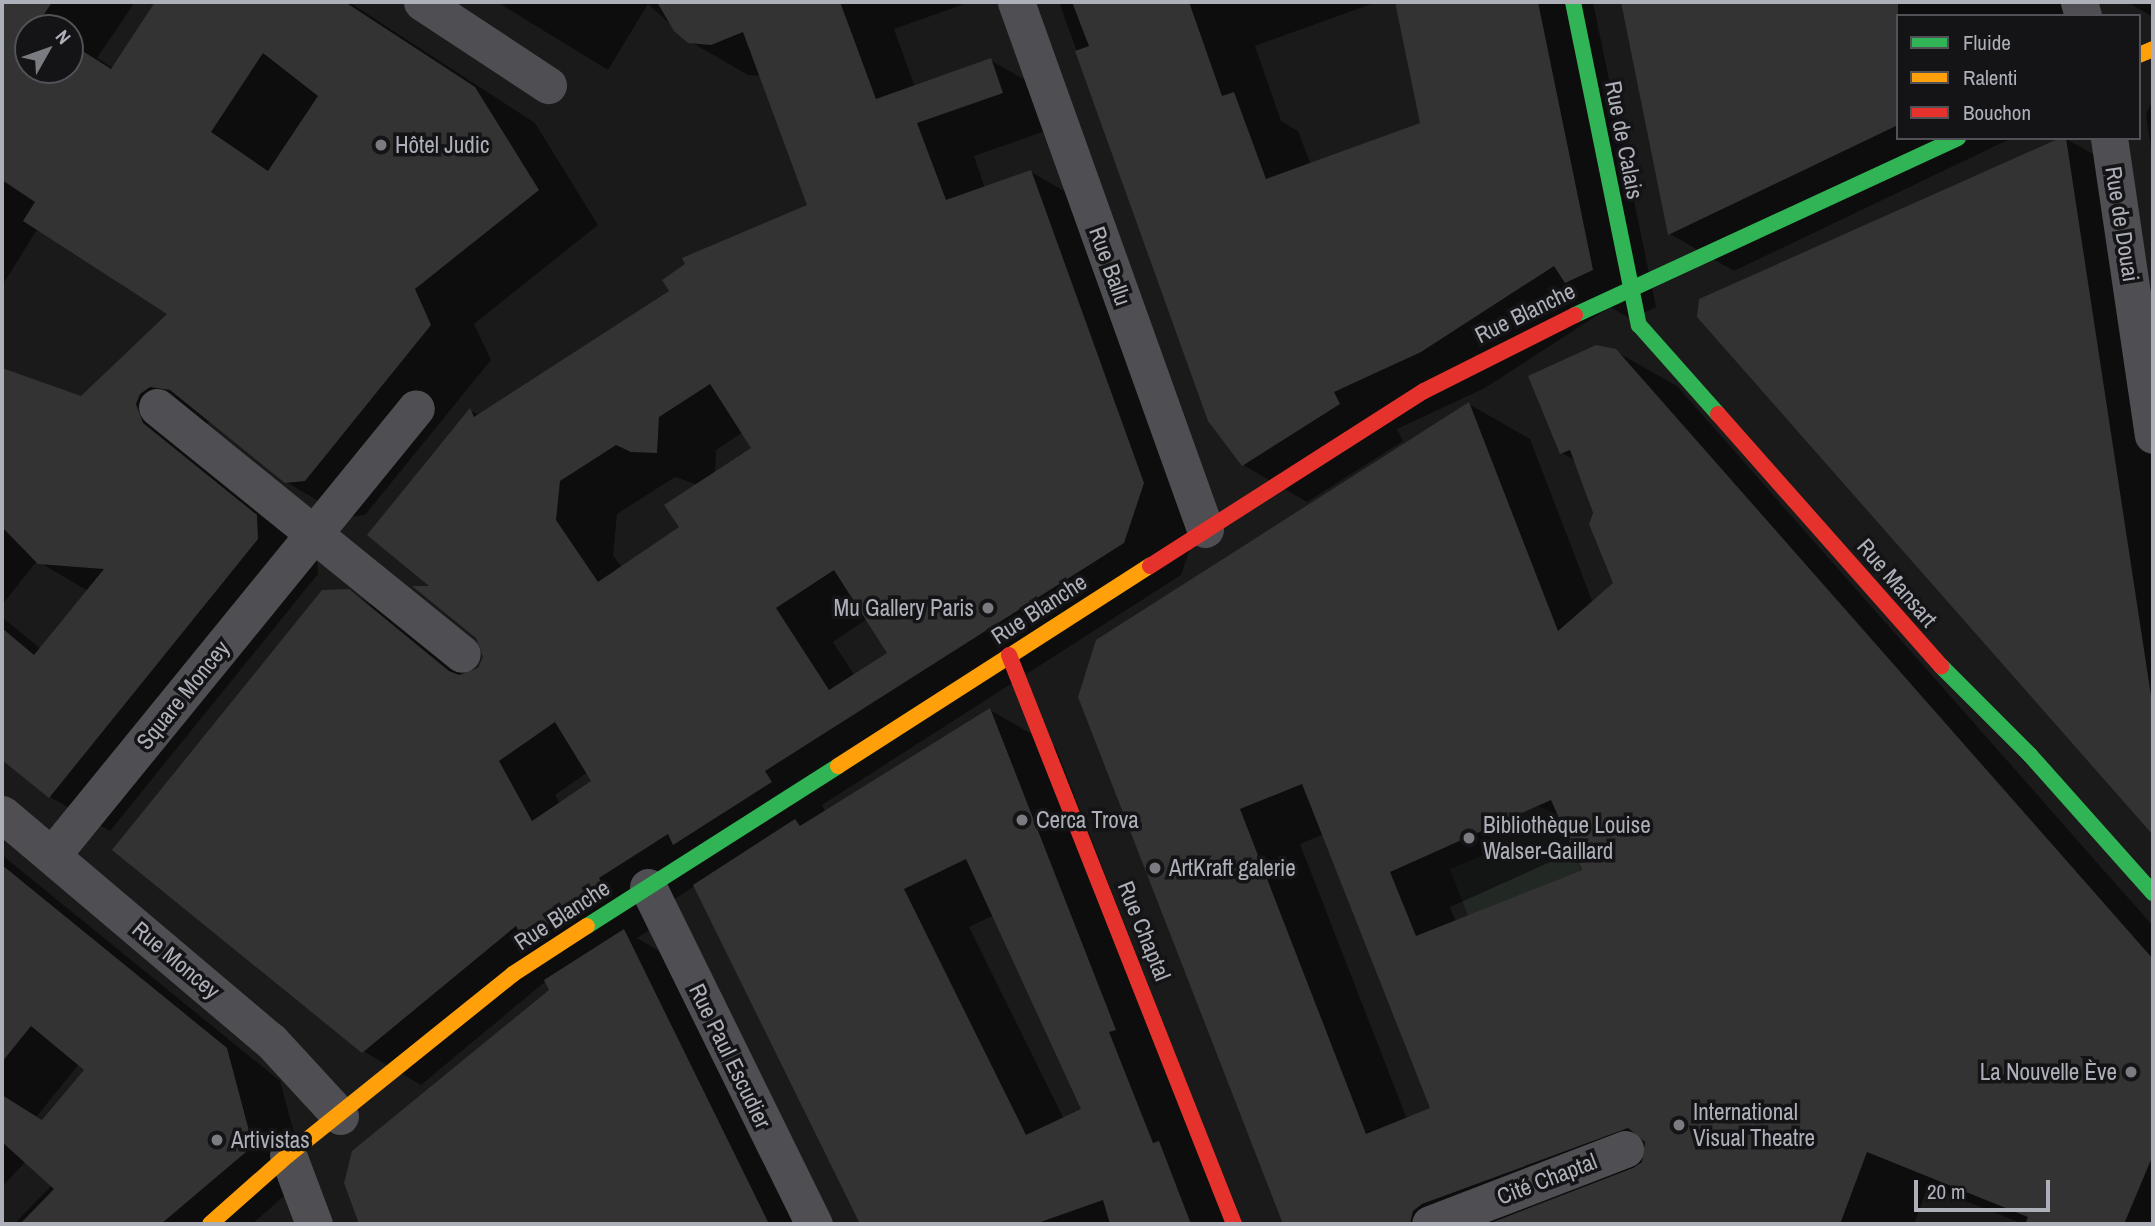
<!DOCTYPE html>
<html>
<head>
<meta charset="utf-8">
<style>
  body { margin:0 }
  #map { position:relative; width:2155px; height:1226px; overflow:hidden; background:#1a1a1a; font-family:"Archivo Narrow",sans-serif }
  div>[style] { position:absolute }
  .green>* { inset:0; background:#222924 }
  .shadow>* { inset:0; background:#0007 }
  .building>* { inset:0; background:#333334 }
  .street>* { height:37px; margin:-18.5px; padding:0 18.5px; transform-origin:18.5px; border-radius:18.5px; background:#4f4f53 }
  .fast>* { height:16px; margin:-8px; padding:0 8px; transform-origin:8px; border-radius:8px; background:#30b455 }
  .slow>* { height:16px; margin:-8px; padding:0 8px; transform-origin:8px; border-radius:8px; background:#ff9f0a }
  .jam>* { height:16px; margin:-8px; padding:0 8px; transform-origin:8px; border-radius:8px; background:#e5322d }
  .dots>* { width:19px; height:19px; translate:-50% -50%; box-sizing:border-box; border:4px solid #141416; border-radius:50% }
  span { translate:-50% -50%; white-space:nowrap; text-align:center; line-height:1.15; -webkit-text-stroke:7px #141416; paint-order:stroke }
  .street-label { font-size:23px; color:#adb0b9 }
  .poi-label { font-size:23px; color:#adb0b9 }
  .left { translate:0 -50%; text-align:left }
  .right { translate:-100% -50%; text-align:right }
  .frame { position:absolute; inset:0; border:4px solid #adb0b9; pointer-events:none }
  .legend { position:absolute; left:1896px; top:14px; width:245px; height:126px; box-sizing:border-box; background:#141416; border:2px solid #515257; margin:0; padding:9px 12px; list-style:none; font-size:21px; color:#adb0b9 }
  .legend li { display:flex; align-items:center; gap:14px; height:35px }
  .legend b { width:35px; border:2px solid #515257 }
  .north { position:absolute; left:14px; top:14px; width:70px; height:70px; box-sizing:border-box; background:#141416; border:2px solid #515257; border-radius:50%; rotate:50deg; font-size:19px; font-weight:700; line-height:28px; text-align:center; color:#adb0b9 }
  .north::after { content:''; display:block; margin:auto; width:24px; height:32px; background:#7a7c81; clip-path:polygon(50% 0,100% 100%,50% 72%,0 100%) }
  .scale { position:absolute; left:1914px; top:1180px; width:136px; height:32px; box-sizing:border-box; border:4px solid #adb0b9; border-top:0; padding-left:9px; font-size:21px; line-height:24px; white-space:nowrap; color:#adb0b9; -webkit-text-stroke:5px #141416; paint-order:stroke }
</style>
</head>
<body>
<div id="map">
  <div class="green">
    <div style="clip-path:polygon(1537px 806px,1557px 814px,1581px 870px,1468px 916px,1450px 869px,1495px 850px,1486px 829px)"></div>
  </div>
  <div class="shadow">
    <div style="clip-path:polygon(evenodd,2px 2px,135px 2px,97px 58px,113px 68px,157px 2px,349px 2px,535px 123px,598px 225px,474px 324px,491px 360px,365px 515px,346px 517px,286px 482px,210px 421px,200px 429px,316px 551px,318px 574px,110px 831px,50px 797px,2px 758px,2px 617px,41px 649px,88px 591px,37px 561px,2px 605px,2px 388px,10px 373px,81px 398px,170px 314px,38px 228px,2px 286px,2px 2px,28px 28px,70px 28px,70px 70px,28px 70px,28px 28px)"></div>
    <div style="clip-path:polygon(evenodd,497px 2px,970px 2px,894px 29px,915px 87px,990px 60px,1048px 93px,1060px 126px,974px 156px,985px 188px,1031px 172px,1089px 205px,1201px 517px,1181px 575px,822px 805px,826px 812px,990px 710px,1056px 748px,1241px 1224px,862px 1224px,695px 886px,656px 911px,661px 923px,637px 938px,688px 968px,814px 1224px,362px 1224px,346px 1183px,551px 990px,546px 981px,421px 1085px,363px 1051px,348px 591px,406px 625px,467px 674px,479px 669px,485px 657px,477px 637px,433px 587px,470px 410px,480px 416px,810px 206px,761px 76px,748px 75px,689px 41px,648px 4px,608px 70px,497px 2px,743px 432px,754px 448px,715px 474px,716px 450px,743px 432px,497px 2px,675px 477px,698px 485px,681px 528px,622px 568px,613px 555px,617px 514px,675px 477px,497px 2px,867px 619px,889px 653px,855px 676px,833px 642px,867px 619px,497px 2px,588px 772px,594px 781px,560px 804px,555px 795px,588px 772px,497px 2px,994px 915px,1083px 1110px,1064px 1119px,969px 927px,994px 915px)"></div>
    <div style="clip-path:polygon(1059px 2px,1377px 2px,1255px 46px,1281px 121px,1298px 131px,1311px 165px,1422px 124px,1397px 2px,1593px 2px,1656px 307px,1631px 319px,1610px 307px,1485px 388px,1397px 429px,1403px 441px,1307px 502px,1243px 465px,1210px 420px)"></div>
    <div style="clip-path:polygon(1622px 2px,2092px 2px,2095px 16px,1898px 16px,1898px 138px,2012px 138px,1734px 271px,1670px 234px)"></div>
    <div style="clip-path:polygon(2127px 2px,2153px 2px,2153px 17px)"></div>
    <div style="clip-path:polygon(2153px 100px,2153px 163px,2146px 114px)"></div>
    <div style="clip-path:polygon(2064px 138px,2130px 174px,2153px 329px,2153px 828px,2146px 824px)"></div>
    <div style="clip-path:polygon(evenodd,1615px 351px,1677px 386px,2153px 926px,2153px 1224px,2023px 1224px,1928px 1186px,1914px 1224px,1285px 1224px,1079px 697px,1469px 404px,1530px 439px,1593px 603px,1615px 584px,1576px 461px,1562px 453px,1615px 351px,1324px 834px,1433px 1109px,1407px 1119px,1300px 844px,1324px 834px,1615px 351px,1575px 851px,1584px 871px,1456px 922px,1450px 907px,1575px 851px)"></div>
    <div style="clip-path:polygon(evenodd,2px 855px,280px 1081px,306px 1177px,252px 1224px,14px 1224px,52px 1185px,26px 1161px,2px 1187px,2px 855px,79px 1064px,86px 1070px,44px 1121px,37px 1116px,79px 1064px)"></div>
  </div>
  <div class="building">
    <div style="clip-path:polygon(evenodd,2px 2px,52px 2px,39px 22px,48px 28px,28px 28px,28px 70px,70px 70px,70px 43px,111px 69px,155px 2px,345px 2px,475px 87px,539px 190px,415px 289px,431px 325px,305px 481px,285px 483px,170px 390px,150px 387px,140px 394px,136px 404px,143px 423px,257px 515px,258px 539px,49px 798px,2px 760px,2px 628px,34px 655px,104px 569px,38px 564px,2px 527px,2px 368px,81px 396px,167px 314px,23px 221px,35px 202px,2px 180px,2px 2px,263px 53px,318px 96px,268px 171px,211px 132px,263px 53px)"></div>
    <div style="clip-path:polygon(evenodd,657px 2px,840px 2px,876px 99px,991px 58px,1003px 93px,917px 123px,946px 200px,1031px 170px,1144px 483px,1124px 543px,765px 771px,772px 782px,673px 845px,668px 834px,599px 878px,605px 889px,524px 941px,516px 926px,362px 1053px,112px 850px,322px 590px,349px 589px,449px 671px,459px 675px,478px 668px,483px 657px,476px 638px,412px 586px,429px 586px,367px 535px,470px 408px,474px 417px,669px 291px,662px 280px,685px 264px,682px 258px,807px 205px,743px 32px,711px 45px,688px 43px,674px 31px,657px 2px,710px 384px,751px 448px,664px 505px,679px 527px,598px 582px,556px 520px,560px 481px,616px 445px,631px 452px,657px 453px,659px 417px,710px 384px,657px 2px,834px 570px,887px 653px,829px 690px,776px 608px,834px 570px,657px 2px,555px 722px,591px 781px,532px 821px,499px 761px,555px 722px)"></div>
    <div style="clip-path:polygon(1072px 2px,1189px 2px,1222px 96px,1234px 92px,1266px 179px,1420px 123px,1395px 2px,1538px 2px,1593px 270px,1565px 283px,1554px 266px,1421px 352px,1334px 392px,1340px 404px,1242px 466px,1208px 421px,1075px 51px,1089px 46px)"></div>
    <div style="clip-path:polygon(1621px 2px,1898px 2px,1898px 125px,1668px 235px)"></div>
    <div style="clip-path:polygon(2060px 138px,2066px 138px,2153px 709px,2153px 835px,1697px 317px,1699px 299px)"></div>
    <div style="clip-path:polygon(evenodd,1596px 345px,1616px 349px,2153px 959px,2153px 1155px,2124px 1224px,2025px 1224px,2028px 1217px,1867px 1152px,1840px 1224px,1488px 1224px,1633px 1168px,1642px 1162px,1645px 1142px,1628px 1128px,1422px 1204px,1413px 1211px,1410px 1224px,1283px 1224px,1078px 697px,1096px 640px,1469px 402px,1558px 631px,1613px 583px,1589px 524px,1593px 513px,1570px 450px,1560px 454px,1528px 376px,1596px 345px,1302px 784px,1430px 1108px,1366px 1134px,1240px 809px,1302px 784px,1596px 345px,1551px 800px,1582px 870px,1416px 936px,1390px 872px,1551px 800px)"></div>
    <div style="clip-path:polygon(evenodd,990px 708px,1116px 1030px,1109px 1032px,1153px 1143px,1159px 1141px,1191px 1224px,1110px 1224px,1103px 1200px,1035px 1224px,860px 1224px,693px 885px,795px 819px,800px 826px,990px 708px,966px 859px,1081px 1109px,1026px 1135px,904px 889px,966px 859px)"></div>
    <div style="clip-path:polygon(2px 865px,227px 1048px,253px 1146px,161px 1224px,20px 1224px,54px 1189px,2px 1142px,2px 1095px,42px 1120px,84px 1070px,31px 1026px,2px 1062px)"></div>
    <div style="clip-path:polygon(624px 929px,769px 1224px,359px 1224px,344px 1183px,352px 1151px,549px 990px,544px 980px)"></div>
  </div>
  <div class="street">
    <div style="left:422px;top:2px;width:151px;rotate:33.4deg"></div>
    <div style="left:1016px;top:2px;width:560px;rotate:70.27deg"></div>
    <div style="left:2079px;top:2px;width:15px;rotate:74deg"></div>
    <div style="left:2109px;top:138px;width:300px;rotate:81.6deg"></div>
    <div style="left:157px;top:407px;width:392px;rotate:39deg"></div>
    <div style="left:2px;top:814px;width:352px;rotate:40.2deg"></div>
    <div style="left:271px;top:1041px;width:102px;rotate:47.4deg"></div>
    <div style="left:52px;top:855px;width:576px;rotate:-50.84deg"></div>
    <div style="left:648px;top:887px;width:376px;rotate:63.8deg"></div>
    <div style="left:288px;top:1155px;width:74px;rotate:69.4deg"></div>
    <div style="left:1430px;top:1224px;width:209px;rotate:-21deg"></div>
  </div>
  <div class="fast">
    <div style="left:1573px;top:2px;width:330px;rotate:78.5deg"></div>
    <div style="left:1639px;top:325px;width:119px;rotate:48.4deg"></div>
    <div style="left:1575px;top:315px;width:422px;rotate:-24.8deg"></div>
    <div style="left:1941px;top:666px;width:126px;rotate:45deg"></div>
    <div style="left:2030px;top:755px;width:185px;rotate:48.3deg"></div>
    <div style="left:587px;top:926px;width:298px;rotate:-32.5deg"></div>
  </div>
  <div class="slow">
    <div style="left:2139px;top:55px;width:15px;rotate:-23deg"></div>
    <div style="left:838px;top:766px;width:371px;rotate:-32.7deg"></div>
    <div style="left:210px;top:1224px;width:104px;rotate:-41.5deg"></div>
    <div style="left:288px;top:1155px;width:289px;rotate:-38.8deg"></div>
    <div style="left:513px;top:974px;width:88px;rotate:-33deg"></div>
  </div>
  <div class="jam">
    <div style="left:1718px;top:414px;width:337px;rotate:48.5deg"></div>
    <div style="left:1150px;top:566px;width:325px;rotate:-32.6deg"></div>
    <div style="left:1424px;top:391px;width:169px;rotate:-26.7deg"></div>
    <div style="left:1009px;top:655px;width:612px;rotate:68.42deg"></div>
  </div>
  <div class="dots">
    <div style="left:381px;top:145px;background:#7a7c81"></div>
    <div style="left:988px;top:608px;background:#7a7c81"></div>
    <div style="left:1022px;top:820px;background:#7a7c81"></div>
    <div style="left:1469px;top:838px;background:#7a7c81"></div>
    <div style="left:1155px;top:868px;background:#7a7c81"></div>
    <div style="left:2131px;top:1072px;background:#7a7c81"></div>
    <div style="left:1679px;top:1125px;background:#7a7c81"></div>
    <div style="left:217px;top:1140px;background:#7a7c81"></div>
  </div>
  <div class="street-label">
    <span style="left:1624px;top:140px;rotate:79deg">Rue de Calais</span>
    <span style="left:2122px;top:224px;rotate:81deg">Rue de Douai</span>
    <span style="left:1110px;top:266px;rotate:70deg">Rue Ballu</span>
    <span style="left:1525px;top:313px;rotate:-26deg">Rue Blanche</span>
    <span style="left:1897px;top:583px;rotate:49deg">Rue Mansart</span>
    <span style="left:1039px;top:609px;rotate:-33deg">Rue Blanche</span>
    <span style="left:183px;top:695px;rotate:-51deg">Square Moncey</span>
    <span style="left:562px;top:915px;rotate:-33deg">Rue Blanche</span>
    <span style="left:1144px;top:931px;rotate:68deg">Rue Chaptal</span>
    <span style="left:176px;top:960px;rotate:40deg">Rue Moncey</span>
    <span style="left:730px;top:1056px;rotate:64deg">Rue Paul Escudier</span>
    <span style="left:1547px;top:1179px;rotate:-21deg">Cité Chaptal</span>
  </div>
  <div class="poi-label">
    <span class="left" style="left:395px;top:145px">Hôtel Judic</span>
    <span class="right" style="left:974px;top:608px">Mu Gallery Paris</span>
    <span class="left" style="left:1036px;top:820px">Cerca Trova</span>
    <span class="left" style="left:1483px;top:838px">Bibliothèque Louise<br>Walser-Gaillard</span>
    <span class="left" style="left:1169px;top:868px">ArtKraft galerie</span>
    <span class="right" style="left:2117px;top:1072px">La Nouvelle Ève</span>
    <span class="left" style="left:1693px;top:1125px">International<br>Visual Theatre</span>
    <span class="left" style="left:231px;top:1140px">Artivistas</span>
  </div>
  <div class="frame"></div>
  <ul class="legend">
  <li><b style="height:9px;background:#30b455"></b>Fluide</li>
  <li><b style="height:9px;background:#ff9f0a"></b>Ralenti</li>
  <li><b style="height:9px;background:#e5322d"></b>Bouchon</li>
  </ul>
  <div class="north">N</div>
  <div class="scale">20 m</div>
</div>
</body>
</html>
